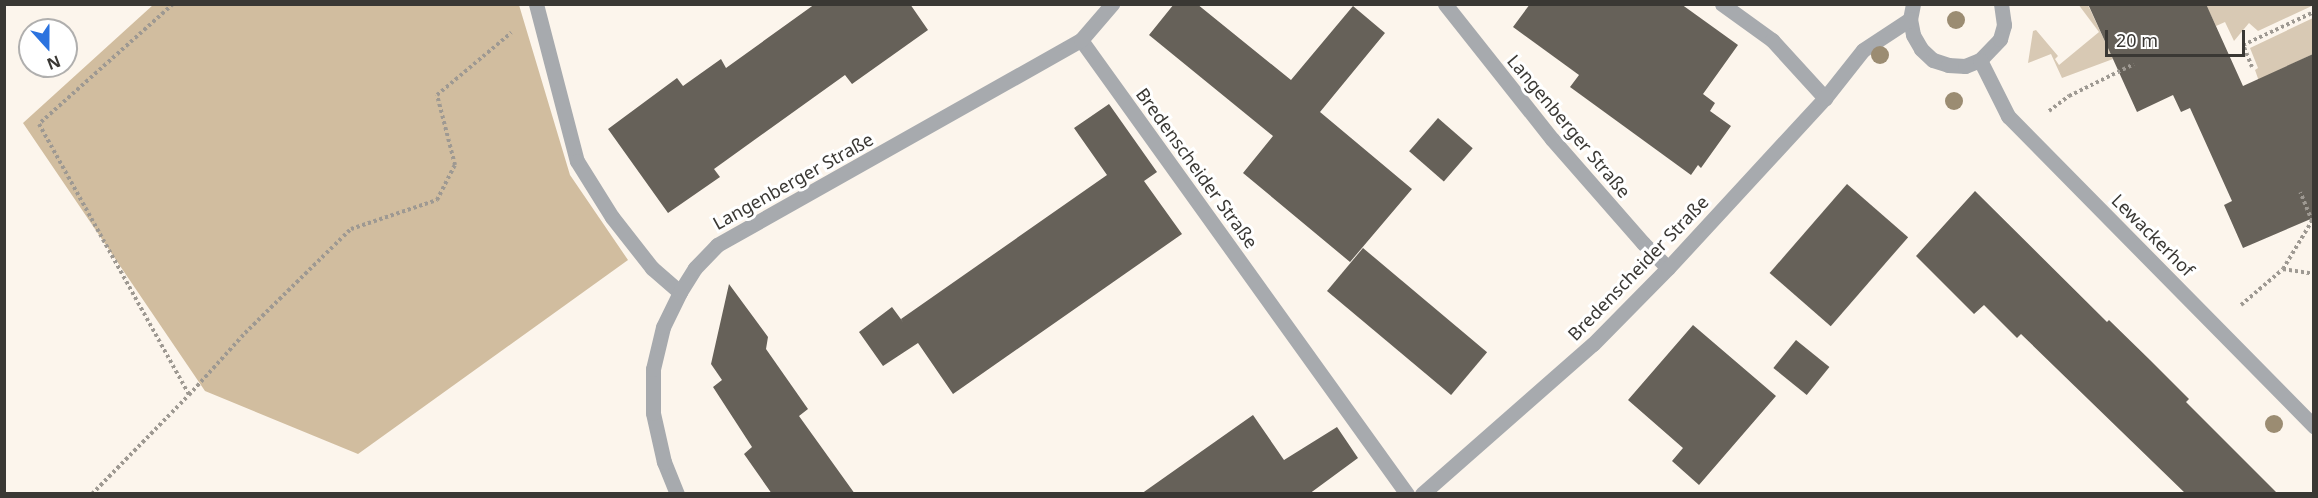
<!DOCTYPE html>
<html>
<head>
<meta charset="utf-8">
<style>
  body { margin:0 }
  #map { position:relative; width:2318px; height:498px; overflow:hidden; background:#fcf5ec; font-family:"Noto Sans",sans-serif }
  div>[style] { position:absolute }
  .green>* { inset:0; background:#d8c9b4 }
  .forest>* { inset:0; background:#d1bd9f }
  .building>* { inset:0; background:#666159; transform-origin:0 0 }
  .path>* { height:4px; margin-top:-2px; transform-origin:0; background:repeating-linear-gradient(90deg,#9e9992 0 3px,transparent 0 6px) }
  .minor>* { height:15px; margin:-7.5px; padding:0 7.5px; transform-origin:7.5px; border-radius:7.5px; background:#a7aaae }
  .trees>* { width:18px; height:18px; margin:-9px; border-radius:50%; background:#9b8c72 }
  span { translate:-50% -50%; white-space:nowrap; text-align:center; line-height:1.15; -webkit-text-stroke:6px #fff; paint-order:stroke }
  .street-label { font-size:18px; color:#3a3834 }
  .frame { position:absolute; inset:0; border:6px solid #3a3834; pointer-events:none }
  .north { position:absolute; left:18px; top:18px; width:60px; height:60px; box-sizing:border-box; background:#fff; border:2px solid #b0afae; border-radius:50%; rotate:159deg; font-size:16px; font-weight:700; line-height:24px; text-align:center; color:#3a3834 }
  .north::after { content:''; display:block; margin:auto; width:21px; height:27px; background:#2c73df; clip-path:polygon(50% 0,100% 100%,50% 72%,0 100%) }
  .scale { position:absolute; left:2105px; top:30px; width:140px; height:27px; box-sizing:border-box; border:3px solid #3a3834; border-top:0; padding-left:8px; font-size:18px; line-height:21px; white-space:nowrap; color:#3a3834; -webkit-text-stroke:4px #fff; paint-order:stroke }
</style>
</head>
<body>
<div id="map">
  <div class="green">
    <div style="clip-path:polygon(2078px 4px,2088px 5px,2113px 59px,2062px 78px,2051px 54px,2028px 63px,2033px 31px,2036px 30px,2058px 56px,2055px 59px,2059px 65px,2099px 32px)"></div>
    <div style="clip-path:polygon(2206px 5px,2313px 4px,2314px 5px,2258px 31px,2249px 23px,2234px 41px,2225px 22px,2216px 26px)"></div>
    <div style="clip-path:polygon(2313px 18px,2313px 54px,2279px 70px,2261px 87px,2255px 70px,2258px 68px,2250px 48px)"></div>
  </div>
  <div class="forest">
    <div style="clip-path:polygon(153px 5px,519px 5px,570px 175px,628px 260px,358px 454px,205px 391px,23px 123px)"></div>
  </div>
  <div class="building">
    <div style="clip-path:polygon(815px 4px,910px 4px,928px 30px,852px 84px,845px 75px,714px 169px,720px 177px,668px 213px,608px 129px,677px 78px,683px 86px,721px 59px,726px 68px)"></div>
    <div style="clip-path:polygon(1174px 4px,1197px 4px,1291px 80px,1353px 6px,1385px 33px,1320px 112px,1412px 189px,1350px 262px,1243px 173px,1273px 136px,1149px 35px)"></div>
    <div style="clip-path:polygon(1530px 4px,1681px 4px,1738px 45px,1703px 94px,1715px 103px,1710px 111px,1731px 126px,1701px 168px,1698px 165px,1691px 175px,1570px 87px,1579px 75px,1513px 27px)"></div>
    <div style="clip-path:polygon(2088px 4px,2206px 4px,2243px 86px,2313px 54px,2313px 218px,2243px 248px,2224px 205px,2232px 201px,2190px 108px,2181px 112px,2173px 95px,2137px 112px)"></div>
    <div style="clip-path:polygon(1109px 104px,1157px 172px,1144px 181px,1182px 234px,953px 394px,918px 343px,883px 366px,859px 332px,892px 307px,903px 322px,901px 319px,1107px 175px,1074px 128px)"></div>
    <div style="left:1438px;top:118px;width:46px;height:44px;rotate:41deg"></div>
    <div style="left:1847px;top:184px;width:81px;height:118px;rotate:41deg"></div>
    <div style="clip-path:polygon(1975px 191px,2107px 322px,2109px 320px,2150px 360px,2189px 399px,2186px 402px,2278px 494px,2186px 494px,2021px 334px,2017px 338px,1984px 305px,1974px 314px,1916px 256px)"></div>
    <div style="left:1363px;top:248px;width:162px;height:56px;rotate:40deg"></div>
    <div style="clip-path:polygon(729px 284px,768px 337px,766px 349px,808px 409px,799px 416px,855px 494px,772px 494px,744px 454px,752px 447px,713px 387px,722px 380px,711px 364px)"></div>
    <div style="clip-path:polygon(1693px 325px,1776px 396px,1699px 485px,1672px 461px,1683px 448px,1628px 400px)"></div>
    <div style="left:1796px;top:340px;width:43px;height:36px;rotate:39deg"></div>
    <div style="clip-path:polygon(1253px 415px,1284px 460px,1337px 427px,1358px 458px,1309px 494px,1141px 494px)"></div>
  </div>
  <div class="path">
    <div style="left:173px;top:4px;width:180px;rotate:138.2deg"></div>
    <div style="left:39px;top:124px;width:310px;rotate:61deg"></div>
    <div style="left:2252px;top:67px;width:24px;rotate:-112deg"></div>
    <div style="left:2243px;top:45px;width:78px;rotate:-24.9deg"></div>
    <div style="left:2049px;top:111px;width:25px;rotate:-37deg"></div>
    <div style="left:2069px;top:96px;width:72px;rotate:-26.2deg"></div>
    <div style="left:2283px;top:269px;width:56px;rotate:-58.9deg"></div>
    <div style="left:2312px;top:221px;width:31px;rotate:-112deg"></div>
    <div style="left:2241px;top:305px;width:55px;rotate:-40.6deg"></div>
    <div style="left:2283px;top:269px;width:31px;rotate:9deg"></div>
    <div style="left:92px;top:494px;width:139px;rotate:-45.6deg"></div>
    <div style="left:189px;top:395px;width:84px;rotate:-47.9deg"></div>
    <div style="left:245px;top:333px;width:148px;rotate:-44.5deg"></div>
    <div style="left:351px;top:229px;width:91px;rotate:-18.6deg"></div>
    <div style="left:437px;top:200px;width:39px;rotate:-63deg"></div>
    <div style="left:455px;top:165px;width:72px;rotate:-104.4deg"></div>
    <div style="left:437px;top:95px;width:97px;rotate:-40deg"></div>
  </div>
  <div class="minor">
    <div style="left:536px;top:4px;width:162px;rotate:75.4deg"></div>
    <div style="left:577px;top:161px;width:66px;rotate:58deg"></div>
    <div style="left:612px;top:217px;width:65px;rotate:51.9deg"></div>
    <div style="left:652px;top:268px;width:37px;rotate:41deg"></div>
    <div style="left:1445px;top:4px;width:172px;rotate:51.6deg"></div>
    <div style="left:1552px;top:139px;width:138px;rotate:48.8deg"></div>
    <div style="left:1643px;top:243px;width:35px;rotate:45deg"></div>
    <div style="left:1722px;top:4px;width:62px;rotate:35.8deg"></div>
    <div style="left:1772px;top:40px;width:79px;rotate:47.6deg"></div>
    <div style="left:1913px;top:4px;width:15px;rotate:101deg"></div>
    <div style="left:1910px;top:19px;width:16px;rotate:79deg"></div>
    <div style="left:1913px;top:35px;width:16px;rotate:60deg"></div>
    <div style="left:1921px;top:49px;width:16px;rotate:43deg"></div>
    <div style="left:1933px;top:60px;width:16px;rotate:18deg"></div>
    <div style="left:1948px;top:65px;width:17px;rotate:3deg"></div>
    <div style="left:1965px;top:66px;width:16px;rotate:-22deg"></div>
    <div style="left:1980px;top:60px;width:29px;rotate:-46deg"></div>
    <div style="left:2000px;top:39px;width:15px;rotate:-74deg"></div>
    <div style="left:2004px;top:25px;width:21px;rotate:-98deg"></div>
    <div style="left:1081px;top:40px;width:559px;rotate:54.32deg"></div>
    <div style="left:1980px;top:60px;width:63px;rotate:63.4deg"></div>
    <div style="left:2008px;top:116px;width:436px;rotate:45.4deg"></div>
    <div style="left:677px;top:494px;width:35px;rotate:-112deg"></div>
    <div style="left:664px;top:462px;width:50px;rotate:-102.7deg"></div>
    <div style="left:653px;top:413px;width:44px;rotate:-90deg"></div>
    <div style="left:653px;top:369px;width:43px;rotate:-76.6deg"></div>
    <div style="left:663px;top:327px;width:39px;rotate:-64deg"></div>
    <div style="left:680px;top:292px;width:28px;rotate:-58deg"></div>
    <div style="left:695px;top:268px;width:32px;rotate:-46deg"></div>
    <div style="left:717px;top:245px;width:418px;rotate:-29.4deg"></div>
    <div style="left:1081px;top:40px;width:48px;rotate:-49.3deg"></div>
    <div style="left:1422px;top:494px;width:227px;rotate:-41.3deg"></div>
    <div style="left:1593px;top:344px;width:107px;rotate:-45.4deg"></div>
    <div style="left:1668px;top:268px;width:231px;rotate:-47.3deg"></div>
    <div style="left:1825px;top:98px;width:61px;rotate:-51.6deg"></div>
    <div style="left:1863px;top:50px;width:56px;rotate:-33.4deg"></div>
  </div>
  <div class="trees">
    <div style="left:1956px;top:20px"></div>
    <div style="left:1880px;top:55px"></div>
    <div style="left:1954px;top:101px"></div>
    <div style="left:2274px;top:424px"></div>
  </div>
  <div class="street-label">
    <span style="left:1569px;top:126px;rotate:50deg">Langenberger Straße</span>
    <span style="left:1197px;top:168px;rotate:54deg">Bredenscheider Straße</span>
    <span style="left:793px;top:181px;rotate:-29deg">Langenberger Straße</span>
    <span style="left:2153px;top:235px;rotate:45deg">Lewackerhof</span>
    <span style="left:1638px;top:268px;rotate:-46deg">Bredenscheider Straße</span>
  </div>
  <div class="frame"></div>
  <div class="north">N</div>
  <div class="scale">20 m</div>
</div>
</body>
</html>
